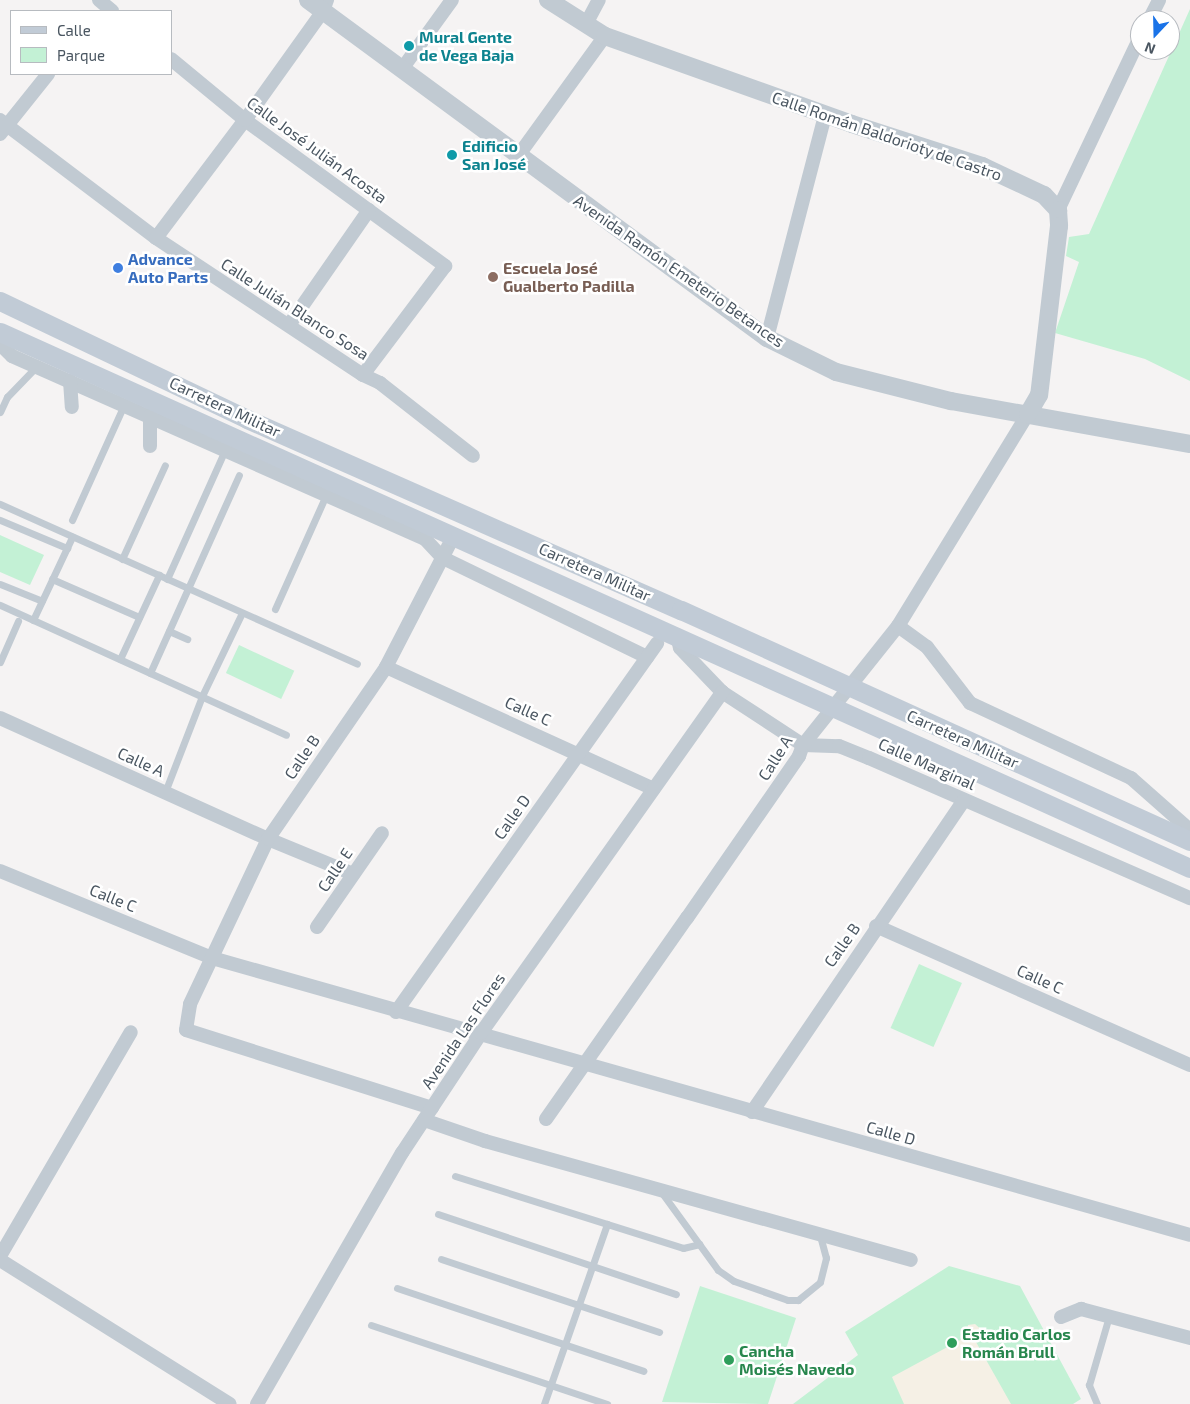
<!DOCTYPE html>
<html>
<head>
<meta charset="utf-8">
<style>
  body { margin:0 }
  #map { position:relative; width:1190px; height:1404px; overflow:hidden; background:#f5f3f3; font-family:"Exo 2",sans-serif }
  div>[style] { position:absolute }
  .green>* { inset:0; background:#c3f1d5; transform-origin:0 0 }
  .sand>* { inset:0; background:#f5f0e5 }
  .service>* { height:7px; margin:-3.5px; padding:0 3.5px; transform-origin:3.5px; border-radius:3.5px; background:#c1cad2 }
  .minor>* { height:14px; margin:-7px; padding:0 7px; transform-origin:7px; border-radius:7px; background:#c1cad2 }
  .tertiary>* { height:18px; margin:-9px; padding:0 9px; transform-origin:9px; border-radius:9px; background:#c1cad2 }
  .secondary>* { height:19px; margin:-9.5px; padding:0 9.5px; transform-origin:9.5px; border-radius:9.5px; background:#c1cbd6 }
  .dots>* { width:14px; height:14px; translate:-50% -50%; box-sizing:border-box; border:2px solid #fff; border-radius:50% }
  span { translate:-50% -50%; white-space:nowrap; text-align:center; line-height:1.15; -webkit-text-stroke:5px #fff; paint-order:stroke }
  .culture-label { font-size:16px; color:#0d838f; font-weight:700 }
  .left { translate:0 -50%; text-align:left }
  .street-label { font-size:16px; color:#4a5661 }
  .shop-label { font-size:16px; color:#366cbe; font-weight:700 }
  .education-label { font-size:16px; color:#785e54; font-weight:700 }
  .leisure-label { font-size:16px; color:#27864d; font-weight:700 }
  .legend { position:absolute; left:10px; top:10px; width:162px; height:65px; box-sizing:border-box; background:#fff; border:1px solid #b7bbc0; margin:0; padding:6px 9px; list-style:none; font-size:15px; color:#4a5661 }
  .legend li { display:flex; align-items:center; gap:10px; height:25px }
  .legend b { width:25px; border:1px solid #b7bbc0 }
  .north { position:absolute; left:1130px; top:10px; width:50px; height:50px; box-sizing:border-box; background:#fff; border:1px solid #b7bbc0; border-radius:50%; rotate:201deg; font-size:14px; font-weight:700; line-height:20px; text-align:center; color:#4a5661 }
  .north::after { content:''; display:block; margin:auto; width:18px; height:22px; background:#1a73e8; clip-path:polygon(50% 0,100% 100%,50% 72%,0 100%) }
</style>
</head>
<body>
<div id="map">
  <div class="green">
    <div style="clip-path:polygon(1190px 9px,1190px 381px,1145px 359px,1055px 333px,1079px 262px,1066px 256px,1069px 237px,1089px 234px)"></div>
    <div style="clip-path:polygon(0 535px,44px 555px,30px 585px,0 572px)"></div>
    <div style="left:239px;top:645px;width:61px;height:31px;rotate:25deg"></div>
    <div style="left:919px;top:964px;width:47px;height:70px;rotate:24deg"></div>
    <div style="clip-path:polygon(949px 1266px,1020px 1286px,1081px 1399px,1073px 1404px,793px 1404px,858px 1355px,845px 1332px)"></div>
    <div style="clip-path:polygon(700px 1286px,796px 1318px,768px 1404px,662px 1402px)"></div>
  </div>
  <div class="sand">
    <div style="clip-path:polygon(975px 1324px,984px 1332px,976px 1342px,1011px 1404px,904px 1404px,892px 1377px,966px 1337px,968px 1325px)"></div>
  </div>
  <div class="service">
    <div style="left:0;top:412px;width:17px;rotate:-65deg"></div>
    <div style="left:7px;top:397px;width:42px;rotate:-46deg"></div>
    <div style="left:0;top:504px;width:391px;rotate:24.1deg"></div>
    <div style="left:0;top:520px;width:73px;rotate:22.7deg"></div>
    <div style="left:72px;top:520px;width:126px;rotate:-65.7deg"></div>
    <div style="left:122px;top:559px;width:103px;rotate:-65.4deg"></div>
    <div style="left:52px;top:579px;width:95px;rotate:23.6deg"></div>
    <div style="left:167px;top:579px;width:141px;rotate:-65.8deg"></div>
    <div style="left:0;top:584px;width:45px;rotate:22deg"></div>
    <div style="left:0;top:605px;width:314px;rotate:24.4deg"></div>
    <div style="left:275px;top:609px;width:125px;rotate:-65.9deg"></div>
    <div style="left:33px;top:620px;width:92px;rotate:-64.8deg"></div>
    <div style="left:169px;top:631px;width:20px;rotate:24deg"></div>
    <div style="left:120px;top:659px;width:93px;rotate:-65.1deg"></div>
    <div style="left:0;top:662px;width:45px;rotate:-66.3deg"></div>
    <div style="left:150px;top:673px;width:217px;rotate:-65.8deg"></div>
    <div style="left:165px;top:792px;width:103px;rotate:-68.9deg"></div>
    <div style="left:202px;top:696px;width:92px;rotate:-64.3deg"></div>
    <div style="left:455px;top:1176px;width:239px;rotate:17.5deg"></div>
    <div style="left:683px;top:1248px;width:17px;rotate:-13deg"></div>
    <div style="left:662px;top:1193px;width:95px;rotate:54deg"></div>
    <div style="left:718px;top:1270px;width:19px;rotate:35deg"></div>
    <div style="left:734px;top:1281px;width:57px;rotate:19.4deg"></div>
    <div style="left:788px;top:1300px;width:10px"></div>
    <div style="left:798px;top:1300px;width:28px;rotate:-39deg"></div>
    <div style="left:820px;top:1282px;width:25px;rotate:-76deg"></div>
    <div style="left:826px;top:1258px;width:24px;rotate:-105deg"></div>
    <div style="left:438px;top:1214px;width:251px;rotate:18.6deg"></div>
    <div style="left:441px;top:1259px;width:230px;rotate:18.5deg"></div>
    <div style="left:397px;top:1288px;width:260px;rotate:18.6deg"></div>
    <div style="left:371px;top:1325px;width:249px;rotate:18.5deg"></div>
    <div style="left:544px;top:1404px;width:191px;rotate:-70.7deg"></div>
    <div style="left:1097px;top:1404px;width:21px;rotate:-113deg"></div>
    <div style="left:1089px;top:1385px;width:72px;rotate:-73.8deg"></div>
  </div>
  <div class="minor">
    <div style="left:99px;top:0;width:17px;rotate:40deg"></div>
    <div style="left:1149px;top:20px;width:22px;rotate:-63deg"></div>
    <div style="left:586px;top:24px;width:27px;rotate:-62deg"></div>
    <div style="left:171px;top:59px;width:96px;rotate:39.5deg"></div>
    <div style="left:245px;top:120px;width:248px;rotate:36.1deg"></div>
    <div style="left:445px;top:266px;width:136px;rotate:127deg"></div>
    <div style="left:402px;top:69px;width:85px;rotate:-54.1deg"></div>
    <div style="left:0;top:120px;width:196px;rotate:37.1deg"></div>
    <div style="left:156px;top:238px;width:248px;rotate:33.5deg"></div>
    <div style="left:363px;top:375px;width:19px;rotate:25deg"></div>
    <div style="left:380px;top:383px;width:118px;rotate:38.1deg"></div>
    <div style="left:0;top:134px;width:77px;rotate:-51.3deg"></div>
    <div style="left:518px;top:156px;width:148px;rotate:-54.1deg"></div>
    <div style="left:1058px;top:210px;width:191px;rotate:-64.6deg"></div>
    <div style="left:156px;top:238px;width:148px;rotate:-53deg"></div>
    <div style="left:245px;top:120px;width:134px;rotate:-54.4deg"></div>
    <div style="left:323px;top:11px;width:12px;rotate:-70deg"></div>
    <div style="left:289px;top:325px;width:140px;rotate:-55.2deg"></div>
    <div style="left:767px;top:338px;width:230px;rotate:-75.4deg"></div>
    <div style="left:0;top:344px;width:17px;rotate:45deg"></div>
    <div style="left:12px;top:356px;width:452px;rotate:23.9deg"></div>
    <div style="left:425px;top:539px;width:26px;rotate:47deg"></div>
    <div style="left:443px;top:558px;width:227px;rotate:25.9deg"></div>
    <div style="left:70px;top:381px;width:26px;rotate:86deg"></div>
    <div style="left:150px;top:446px;width:30px;rotate:-90deg"></div>
    <div style="left:898px;top:626px;width:36px;rotate:36deg"></div>
    <div style="left:927px;top:647px;width:71px;rotate:52.5deg"></div>
    <div style="left:970px;top:703px;width:178px;rotate:25deg"></div>
    <div style="left:1131px;top:778px;width:79px;rotate:41.4deg"></div>
    <div style="left:677px;top:635px;width:13px;rotate:77deg"></div>
    <div style="left:680px;top:648px;width:61px;rotate:46.3deg"></div>
    <div style="left:722px;top:692px;width:97px;rotate:33.2deg"></div>
    <div style="left:803px;top:745px;width:36px;rotate:2deg"></div>
    <div style="left:839px;top:746px;width:32px;rotate:22deg"></div>
    <div style="left:869px;top:758px;width:350px;rotate:23.6deg"></div>
    <div style="left:386px;top:667px;width:294px;rotate:24.5deg"></div>
    <div style="left:0;top:718px;width:294px;rotate:24.3deg"></div>
    <div style="left:268px;top:839px;width:92px;rotate:22.4deg"></div>
    <div style="left:0;top:871px;width:229px;rotate:22.3deg"></div>
    <div style="left:212px;top:958px;width:1016px;rotate:15.81deg"></div>
    <div style="left:876px;top:926px;width:343px;rotate:23.9deg"></div>
    <div style="left:317px;top:927px;width:114px;rotate:-55.3deg"></div>
    <div style="left:396px;top:1012px;width:452px;rotate:-54.7deg"></div>
    <div style="left:432px;top:1108px;width:258px;rotate:-162.4deg"></div>
    <div style="left:186px;top:1030px;width:26px;rotate:-81deg"></div>
    <div style="left:190px;top:1004px;width:183px;rotate:-64.7deg"></div>
    <div style="left:268px;top:839px;width:209px;rotate:-55.5deg"></div>
    <div style="left:386px;top:667px;width:148px;rotate:-62.7deg"></div>
    <div style="left:752px;top:1112px;width:377px;rotate:-55.8deg"></div>
    <div style="left:546px;top:1119px;width:246px;rotate:-55deg"></div>
    <div style="left:687px;top:918px;width:197px;rotate:-55.3deg"></div>
    <div style="left:799px;top:756px;width:12px;rotate:-70deg"></div>
    <div style="left:803px;top:745px;width:152px;rotate:-51.4deg"></div>
    <div style="left:898px;top:626px;width:249px;rotate:-58.5deg"></div>
    <div style="left:424px;top:1120px;width:65px;rotate:19deg"></div>
    <div style="left:485px;top:1141px;width:442px;rotate:15.6deg"></div>
    <div style="left:0;top:1256px;width:259px;rotate:-59.7deg"></div>
    <div style="left:0;top:1260px;width:271px;rotate:32.1deg"></div>
    <div style="left:1061px;top:1317px;width:22px;rotate:-22deg"></div>
    <div style="left:1081px;top:1309px;width:113px;rotate:14.9deg"></div>
    <div style="left:257px;top:1404px;width:290px;rotate:-60deg"></div>
    <div style="left:402px;top:1153px;width:144px;rotate:-56.6deg"></div>
    <div style="left:481px;top:1033px;width:418px;rotate:-54.7deg"></div>
  </div>
  <div class="tertiary">
    <div style="left:308px;top:0;width:570px;rotate:36.37deg"></div>
    <div style="left:767px;top:338px;width:77px;rotate:26.2deg"></div>
    <div style="left:836px;top:372px;width:119px;rotate:14.2deg"></div>
    <div style="left:951px;top:401px;width:243px;rotate:10.2deg"></div>
    <div style="left:548px;top:0;width:67px;rotate:32.3deg"></div>
    <div style="left:605px;top:36px;width:262px;rotate:19.6deg"></div>
    <div style="left:852px;top:124px;width:137px;rotate:17.9deg"></div>
    <div style="left:982px;top:166px;width:68px;rotate:25.1deg"></div>
    <div style="left:1044px;top:195px;width:21px;rotate:47deg"></div>
    <div style="left:1058px;top:210px;width:16px;rotate:86deg"></div>
    <div style="left:1059px;top:226px;width:170px;rotate:96.7deg"></div>
    <div style="left:1039px;top:395px;width:22px;rotate:120deg"></div>
  </div>
  <div class="secondary">
    <div style="left:0;top:301px;width:274px;rotate:25.5deg"></div>
    <div style="left:247px;top:419px;width:474px;rotate:23.8deg"></div>
    <div style="left:681px;top:610px;width:559px;rotate:24.41deg"></div>
    <div style="left:0;top:332px;width:1305px;rotate:24.25deg"></div>
  </div>
  <div class="dots">
    <div style="left:409px;top:46px;background:#0f9aa8"></div>
    <div style="left:452px;top:155px;background:#0f9aa8"></div>
    <div style="left:118px;top:268px;background:#3f7fe0"></div>
    <div style="left:493px;top:277px;background:#8d6e63"></div>
    <div style="left:952px;top:1343px;background:#2e9e5b"></div>
    <div style="left:729px;top:1360px;background:#2e9e5b"></div>
  </div>
  <div class="culture-label">
    <span class="left" style="left:419px;top:46px">Mural Gente<br>de Vega Baja</span>
    <span class="left" style="left:462px;top:155px">Edificio<br>San José</span>
  </div>
  <div class="street-label">
    <span style="left:887px;top:136px;rotate:19deg">Calle Román Baldorioty de Castro</span>
    <span style="left:317px;top:150px;rotate:36deg">Calle José Julián Acosta</span>
    <span style="left:679px;top:271px;rotate:35deg">Avenida Ramón Emeterio Betances</span>
    <span style="left:295px;top:309px;rotate:33deg">Calle Julián Blanco Sosa</span>
    <span style="left:225px;top:407px;rotate:25deg">Carretera Militar</span>
    <span style="left:595px;top:572px;rotate:24deg">Carretera Militar</span>
    <span style="left:528px;top:711px;rotate:24deg">Calle C</span>
    <span style="left:963px;top:739px;rotate:24deg">Carretera Militar</span>
    <span style="left:302px;top:757px;rotate:-56deg">Calle B</span>
    <span style="left:775px;top:758px;rotate:-58deg">Calle A</span>
    <span style="left:141px;top:762px;rotate:24deg">Calle A</span>
    <span style="left:927px;top:764px;rotate:24deg">Calle Marginal</span>
    <span style="left:512px;top:817px;rotate:-55deg">Calle D</span>
    <span style="left:335px;top:870px;rotate:-56deg">Calle E</span>
    <span style="left:113px;top:898px;rotate:22deg">Calle C</span>
    <span style="left:842px;top:945px;rotate:-55deg">Calle B</span>
    <span style="left:1040px;top:979px;rotate:24deg">Calle C</span>
    <span style="left:463px;top:1031px;rotate:-56deg">Avenida Las Flores</span>
    <span style="left:891px;top:1133px;rotate:16deg">Calle D</span>
  </div>
  <div class="shop-label">
    <span class="left" style="left:128px;top:268px">Advance<br>Auto Parts</span>
  </div>
  <div class="education-label">
    <span class="left" style="left:503px;top:277px">Escuela José<br>Gualberto Padilla</span>
  </div>
  <div class="leisure-label">
    <span class="left" style="left:962px;top:1343px">Estadio Carlos<br>Román Brull</span>
    <span class="left" style="left:739px;top:1360px">Cancha<br>Moisés Navedo</span>
  </div>
  <ul class="legend">
  <li><b style="height:6px;background:#c1cbd6"></b>Calle</li>
  <li><b style="height:14px;background:#c3f1d5"></b>Parque</li>
  </ul>
  <div class="north">N</div>
</div>
</body>
</html>
